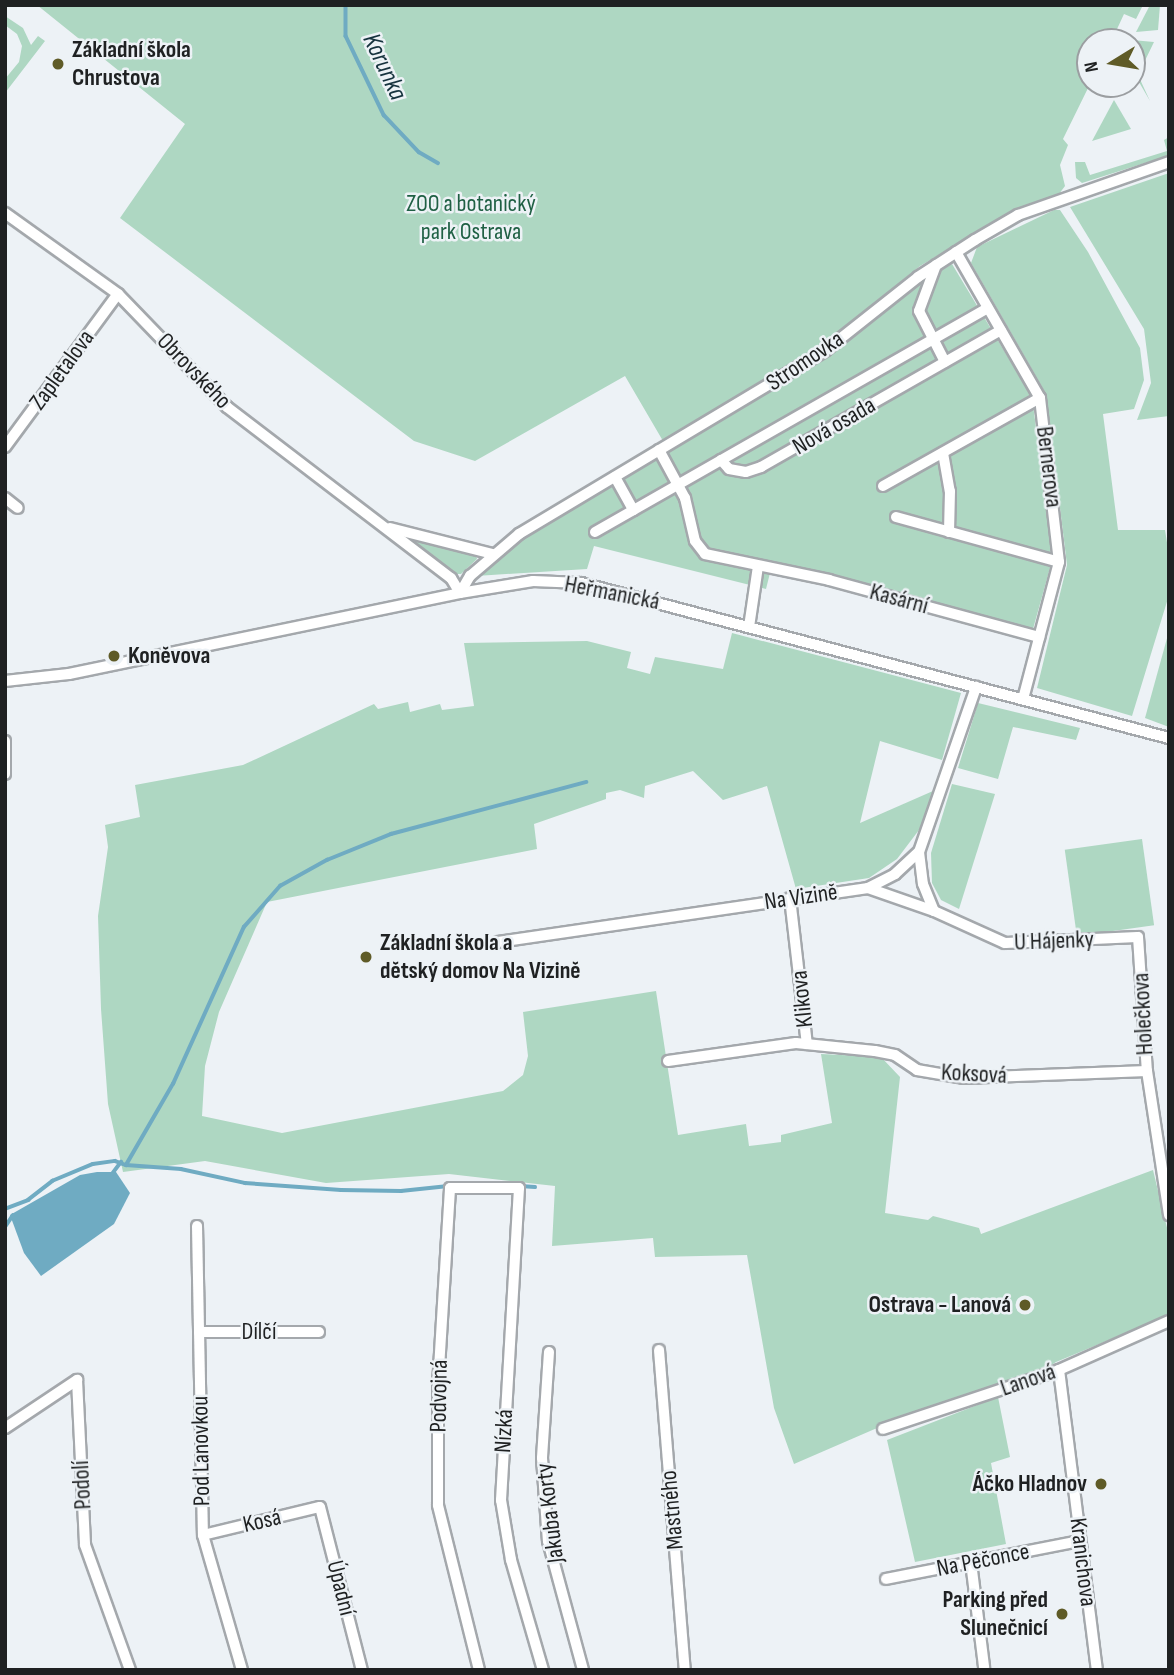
<!DOCTYPE html>
<html>
<head>
<meta charset="utf-8">
<style>
  body { margin:0 }
  #map { position:relative; width:1174px; height:1675px; overflow:hidden; background:#edf2f6; font-family:"Sofia Sans Condensed",sans-serif }
  div>[style] { position:absolute }
  .green>* { inset:0; background:#aed7c2; transform-origin:0 0 }
  .water>* { inset:0; background:#6fabc2 }
  .stream>* { height:3.5px; margin:-1.75px; padding:0 1.75px; transform-origin:1.75px; border-radius:1.75px; background:#6fabc2 }
  .roads { filter:drop-shadow(2px 0 #a4a8ac) drop-shadow(-2px 0 #a4a8ac) drop-shadow(0 2px #a4a8ac) drop-shadow(0 -2px #a4a8ac) }
  .street>* { height:10px; margin:-5px; padding:0 5px; transform-origin:5px; border-radius:5px; background:#fff }
  .dots>* { width:19px; height:19px; translate:-50% -50%; box-sizing:border-box; border:4px solid #edf2f6; border-radius:50% }
  span { translate:-50% -50%; white-space:nowrap; text-align:center; line-height:1.15; -webkit-text-stroke:5px #edf2f6; paint-order:stroke }
  .poi-label { font-size:24px; color:#1f2122; font-weight:700 }
  .left { translate:0 -50%; text-align:left }
  .right { translate:-100% -50%; text-align:right }
  .park-label { font-size:24px; color:#1f6044 }
  .street-label { font-size:24px; color:#1f2122 }
  .water-label { font-size:26px; color:#16333e; font-style:italic }
  .frame { position:absolute; inset:0; border:7px solid #1f2122; pointer-events:none }
  .north { position:absolute; left:1076px; top:28px; width:70px; height:70px; box-sizing:border-box; background:#edf2f6; border:2px solid #9b9ea1; border-radius:50%; rotate:259deg; font-size:19px; font-weight:700; line-height:28px; text-align:center; color:#1f2122 }
  .north::after { content:''; display:block; margin:auto; width:24px; height:32px; background:#5f5b27; clip-path:polygon(50% 0,100% 100%,50% 72%,0 100%) }
</style>
</head>
<body>
<div id="map">
  <div class="green">
    <div style="clip-path:polygon(37px 5px,1143px 5px,1136px 19px,1124px 14px,1111px 42px,1090px 42px,1090px 84px,1063px 139px,1068px 145px,1060px 165px,1065px 186px,1059px 194px,1012px 212px,920px 266px,825px 343px,663px 441px,625px 376px,475px 461px,414px 441px,120px 218px,185px 124px)"></div>
    <div style="clip-path:polygon(1150px 5px,1160px 5px,1158px 30px,1136px 32px)"></div>
    <div style="clip-path:polygon(5px 16px,23px 28px,31px 45px,38px 36px,45px 41px,5px 93px,5px 79px,19px 62px,22px 46px,17px 34px,5px 25px)"></div>
    <div style="clip-path:polygon(1132px 40px,1154px 42px,1138px 75px,1150px 101px,1132px 70px,1141px 49px)"></div>
    <div style="clip-path:polygon(1114px 100px,1131px 129px,1092px 141px)"></div>
    <div style="clip-path:polygon(1169px 137px,1167px 156px,1082px 183px,1076px 178px,1075px 162px,1085px 162px,1090px 175px,1167px 151px,1164px 140px)"></div>
    <div style="clip-path:polygon(1169px 173px,1169px 416px,1137px 420px,1151px 383px,1144px 329px,1070px 207px)"></div>
    <div style="clip-path:polygon(1054px 210px,1060px 210px,1088px 252px,1140px 348px,1144px 380px,1134px 409px,1103px 414px,1118px 530px,1165px 530px,1169px 555px,1169px 595px,1132px 716px,1037px 688px,1067px 565px,1046px 394px,971px 263px,977px 247px)"></div>
    <div style="clip-path:polygon(952px 264px,1032px 397px,1051px 542px,1050px 568px,1033px 629px,772px 565px,766px 589px,594px 546px,587px 569px,476px 576px,505px 549px,832px 351px,911px 288px)"></div>
    <div style="clip-path:polygon(407px 539px,476px 555px,477px 559px,461px 574px,451px 574px)"></div>
    <div style="clip-path:polygon(1169px 631px,1169px 727px,1145px 718px)"></div>
    <div style="clip-path:polygon(732px 633px,961px 693px,942px 760px,880px 741px,860px 823px,933px 791px,922px 826px,897px 859px,869px 878px,796px 889px,767px 786px,723px 800px,693px 771px,645px 786px,644px 798px,620px 790px,606px 793px,606px 799px,534px 824px,537px 849px,267px 902px,219px 1012px,205px 1066px,202px 1116px,282px 1133px,503px 1091px,523px 1075px,528px 1056px,523px 1012px,656px 991px,678px 1135px,746px 1124px,749px 1146px,781px 1142px,781px 1135px,832px 1123px,821px 1054px,881px 1057px,900px 1077px,885px 1213px,928px 1220px,933px 1216px,979px 1228px,981px 1234px,1153px 1170px,1169px 1236px,1169px 1315px,1056px 1362px,1041px 1372px,914px 1412px,794px 1464px,774px 1408px,747px 1255px,655px 1257px,653px 1238px,552px 1246px,555px 1186px,449px 1174px,326px 1183px,205px 1161px,123px 1172px,108px 1104px,101px 1009px,98px 916px,108px 847px,105px 825px,140px 817px,135px 785px,243px 765px,374px 704px,378px 709px,408px 702px,410px 712px,440px 704px,442px 710px,474px 706px,464px 643px,587px 641px,631px 652px,627px 668px,650px 674px,655px 657px,723px 669px)"></div>
    <div style="clip-path:polygon(978px 703px,1080px 728px,1076px 740px,1013px 727px,998px 779px,958px 768px)"></div>
    <div style="clip-path:polygon(952px 784px,995px 794px,959px 909px,941px 900px,932px 883px,931px 853px)"></div>
    <div style="left:1142px;top:839px;width:87px;height:78px;rotate:82deg"></div>
    <div style="clip-path:polygon(998px 1397px,1010px 1457px,991px 1463px,1006px 1544px,915px 1562px,887px 1440px)"></div>
  </div>
  <div class="water">
    <div style="clip-path:polygon(97px 1172px,116px 1172px,130px 1193px,114px 1224px,41px 1276px,24px 1253px,10px 1215px,80px 1175px)"></div>
  </div>
  <div class="stream">
    <div style="left:346px;top:5px;width:31px;rotate:90deg"></div>
    <div style="left:346px;top:36px;width:88px;rotate:64.3deg"></div>
    <div style="left:384px;top:115px;width:51px;rotate:46.6deg"></div>
    <div style="left:419px;top:152px;width:22px;rotate:30deg"></div>
    <div style="left:126px;top:1165px;width:55px;rotate:4.2deg"></div>
    <div style="left:181px;top:1169px;width:66px;rotate:12.3deg"></div>
    <div style="left:245px;top:1183px;width:96px;rotate:4.2deg"></div>
    <div style="left:341px;top:1190px;width:60px;rotate:1deg"></div>
    <div style="left:401px;top:1191px;width:76px;rotate:-6deg"></div>
    <div style="left:112px;top:1174px;width:15px;rotate:-53deg"></div>
    <div style="left:520px;top:1186px;width:15px;rotate:4deg"></div>
    <div style="left:5px;top:1209px;width:25px;rotate:-21deg"></div>
    <div style="left:28px;top:1200px;width:31px;rotate:-38deg"></div>
    <div style="left:52px;top:1181px;width:44px;rotate:-22.5deg"></div>
    <div style="left:93px;top:1164px;width:22px;rotate:-8deg"></div>
    <div style="left:115px;top:1161px;width:12px;rotate:20deg"></div>
    <div style="left:126px;top:1165px;width:94px;rotate:-59.9deg"></div>
    <div style="left:173px;top:1084px;width:172px;rotate:-65.7deg"></div>
    <div style="left:244px;top:927px;width:55px;rotate:-48.7deg"></div>
    <div style="left:280px;top:886px;width:54px;rotate:-29deg"></div>
    <div style="left:327px;top:860px;width:69px;rotate:-22.1deg"></div>
    <div style="left:391px;top:834px;width:202px;rotate:-14.9deg"></div>
    <div style="left:5px;top:1227px;width:14px;rotate:-56deg"></div>
  </div>
  <div class="roads">
    <div class="street">
      <div style="left:5px;top:213px;width:139px;rotate:35.6deg"></div>
      <div style="left:118px;top:294px;width:157px;rotate:46deg"></div>
      <div style="left:227px;top:407px;width:282px;rotate:37.4deg"></div>
      <div style="left:451px;top:578px;width:17px;rotate:59deg"></div>
      <div style="left:460px;top:593px;width:20px;rotate:-60deg"></div>
      <div style="left:470px;top:576px;width:65px;rotate:-40.6deg"></div>
      <div style="left:519px;top:534px;width:358px;rotate:-30.9deg"></div>
      <div style="left:826px;top:350px;width:117px;rotate:-38.4deg"></div>
      <div style="left:918px;top:277px;width:68px;rotate:-33deg"></div>
      <div style="left:975px;top:240px;width:50px;rotate:-30.2deg"></div>
      <div style="left:1018px;top:215px;width:160px;rotate:-19.3deg"></div>
      <div style="left:956px;top:252px;width:168px;rotate:60.1deg"></div>
      <div style="left:1040px;top:398px;width:165px;rotate:83.4deg"></div>
      <div style="left:1059px;top:562px;width:142px;rotate:104.7deg"></div>
      <div style="left:936px;top:265px;width:49px;rotate:110.3deg"></div>
      <div style="left:919px;top:311px;width:57px;rotate:63deg"></div>
      <div style="left:5px;top:447px;width:190px;rotate:-53.6deg"></div>
      <div style="left:659px;top:450px;width:55px;rotate:61.6deg"></div>
      <div style="left:685px;top:498px;width:44px;rotate:76.9deg"></div>
      <div style="left:695px;top:541px;width:16px;rotate:52deg"></div>
      <div style="left:705px;top:554px;width:127px;rotate:11.8deg"></div>
      <div style="left:829px;top:580px;width:218px;rotate:15.2deg"></div>
      <div style="left:943px;top:453px;width:39px;rotate:80deg"></div>
      <div style="left:950px;top:491px;width:41px;rotate:91.4deg"></div>
      <div style="left:721px;top:460px;width:12px;rotate:48deg"></div>
      <div style="left:729px;top:469px;width:17px;rotate:10deg"></div>
      <div style="left:746px;top:472px;width:16px;rotate:-18deg"></div>
      <div style="left:761px;top:467px;width:276px;rotate:-29.7deg"></div>
      <div style="left:615px;top:477px;width:38px;rotate:61deg"></div>
      <div style="left:883px;top:486px;width:180px;rotate:-29.3deg"></div>
      <div style="left:5px;top:498px;width:16px;rotate:38deg"></div>
      <div style="left:896px;top:517px;width:169px;rotate:15.4deg"></div>
      <div style="left:390px;top:528px;width:106px;rotate:14.2deg"></div>
      <div style="left:595px;top:532px;width:452px;rotate:-29.7deg"></div>
      <div style="left:749px;top:627px;width:62px;rotate:-81.6deg"></div>
      <div style="left:5px;top:681px;width:64px;rotate:-6.2deg"></div>
      <div style="left:69px;top:674px;width:399px;rotate:-11.7deg"></div>
      <div style="left:460px;top:593px;width:74px;rotate:-9.3deg"></div>
      <div style="left:533px;top:581px;width:48px;rotate:2.4deg"></div>
      <div style="left:581px;top:583px;width:608px;rotate:14.77deg"></div>
      <div style="left:5px;top:741px;width:33px;rotate:90deg"></div>
      <div style="left:919px;top:852px;width:32px;rotate:83deg"></div>
      <div style="left:923px;top:884px;width:29px;rotate:68deg"></div>
      <div style="left:934px;top:911px;width:78px;rotate:24.3deg"></div>
      <div style="left:1005px;top:943px;width:133px;rotate:-2.6deg"></div>
      <div style="left:1138px;top:937px;width:134px;rotate:86.2deg"></div>
      <div style="left:1147px;top:1071px;width:146px;rotate:81.3deg"></div>
      <div style="left:868px;top:888px;width:70px;rotate:19.2deg"></div>
      <div style="left:790px;top:898px;width:147px;rotate:83.4deg"></div>
      <div style="left:498px;top:942px;width:374px;rotate:-8.3deg"></div>
      <div style="left:868px;top:888px;width:30px;rotate:-27deg"></div>
      <div style="left:895px;top:874px;width:33px;rotate:-43deg"></div>
      <div style="left:919px;top:852px;width:175px;rotate:-70.9deg"></div>
      <div style="left:668px;top:1061px;width:129px;rotate:-8deg"></div>
      <div style="left:796px;top:1043px;width:79px;rotate:5.8deg"></div>
      <div style="left:875px;top:1051px;width:20px;rotate:11deg"></div>
      <div style="left:895px;top:1055px;width:27px;rotate:34deg"></div>
      <div style="left:917px;top:1070px;width:48px;rotate:9.7deg"></div>
      <div style="left:964px;top:1078px;width:183px;rotate:-2.2deg"></div>
      <div style="left:197px;top:1226px;width:309px;rotate:88.9deg"></div>
      <div style="left:203px;top:1535px;width:141px;rotate:73.9deg"></div>
      <div style="left:199px;top:1332px;width:120px"></div>
      <div style="left:659px;top:1350px;width:321px;rotate:85.4deg"></div>
      <div style="left:549px;top:1352px;width:106px;rotate:93.8deg"></div>
      <div style="left:542px;top:1458px;width:83px;rotate:85.9deg"></div>
      <div style="left:548px;top:1541px;width:134px;rotate:74.8deg"></div>
      <div style="left:1059px;top:1370px;width:302px;rotate:82.8deg"></div>
      <div style="left:5px;top:1428px;width:87px;rotate:-33.7deg"></div>
      <div style="left:77px;top:1380px;width:165px;rotate:87.2deg"></div>
      <div style="left:85px;top:1545px;width:133px;rotate:70.2deg"></div>
      <div style="left:883px;top:1429px;width:186px;rotate:-18.5deg"></div>
      <div style="left:1059px;top:1370px;width:120px;rotate:-24deg"></div>
      <div style="left:203px;top:1535px;width:120px;rotate:-13.5deg"></div>
      <div style="left:320px;top:1507px;width:168px;rotate:75.6deg"></div>
      <div style="left:971px;top:1562px;width:106px;rotate:82.9deg"></div>
      <div style="left:886px;top:1579px;width:198px;rotate:-11.1deg"></div>
      <div style="left:479px;top:1670px;width:170px;rotate:-104deg"></div>
      <div style="left:438px;top:1505px;width:120px;rotate:-90deg"></div>
      <div style="left:438px;top:1385px;width:197px;rotate:-86.5deg"></div>
      <div style="left:450px;top:1188px;width:69px"></div>
      <div style="left:519px;top:1188px;width:313px;rotate:93.3deg"></div>
      <div style="left:501px;top:1500px;width:61px;rotate:80.5deg"></div>
      <div style="left:511px;top:1560px;width:115px;rotate:73.8deg"></div>
    </div>
  </div>
  <div class="dots">
    <div style="left:58px;top:64px;background:#5f5b27"></div>
    <div style="left:114px;top:656px;background:#5f5b27"></div>
    <div style="left:366px;top:957px;background:#5f5b27"></div>
    <div style="left:1025px;top:1305px;background:#5f5b27"></div>
    <div style="left:1101px;top:1484px;background:#5f5b27"></div>
    <div style="left:1062px;top:1614px;background:#5f5b27"></div>
  </div>
  <div class="poi-label">
    <span class="left" style="left:72px;top:64px">Základní škola<br>Chrustova</span>
    <span class="left" style="left:128px;top:656px">Koněvova</span>
    <span class="left" style="left:380px;top:957px">Základní škola a<br>dětský domov Na Vizině</span>
    <span class="right" style="left:1011px;top:1305px">Ostrava - Lanová</span>
    <span class="right" style="left:1087px;top:1484px">Áčko Hladnov</span>
    <span class="right" style="left:1048px;top:1614px">Parking před<br>Slunečnicí</span>
  </div>
  <div class="park-label">
    <span style="left:471px;top:218px">ZOO a botanický<br>park Ostrava</span>
  </div>
  <div class="street-label">
    <span style="left:805px;top:361px;rotate:-34deg">Stromovka</span>
    <span style="left:62px;top:370px;rotate:-54deg">Zapletalova</span>
    <span style="left:194px;top:371px;rotate:46deg">Obrovského</span>
    <span style="left:834px;top:426px;rotate:-30deg">Nová osada</span>
    <span style="left:1049px;top:467px;rotate:83deg">Bernerova</span>
    <span style="left:612px;top:593px;rotate:11deg">Heřmanická</span>
    <span style="left:899px;top:599px;rotate:15deg">Kasární</span>
    <span style="left:801px;top:897px;rotate:-8deg">Na Vizině</span>
    <span style="left:1054px;top:941px;rotate:-2deg">U Hájenky</span>
    <span style="left:802px;top:999px;rotate:-96deg">Klikova</span>
    <span style="left:1143px;top:1014px;rotate:-93deg">Holečkova</span>
    <span style="left:974px;top:1074px;rotate:3deg">Koksová</span>
    <span style="left:259px;top:1332px">Dílčí</span>
    <span style="left:1028px;top:1380px;rotate:-19deg">Lanová</span>
    <span style="left:439px;top:1396px;rotate:-89deg">Podvojná</span>
    <span style="left:504px;top:1431px;rotate:-87deg">Nízká</span>
    <span style="left:201px;top:1451px;rotate:-91deg">Pod Lanovkou</span>
    <span style="left:82px;top:1485px;rotate:-93deg">Podolí</span>
    <span style="left:672px;top:1510px;rotate:-95deg">Mastného</span>
    <span style="left:550px;top:1513px;rotate:-97deg">Jakuba Korty</span>
    <span style="left:262px;top:1521px;rotate:-13deg">Kosá</span>
    <span style="left:983px;top:1560px;rotate:-11deg">Na Pěčonce</span>
    <span style="left:1083px;top:1562px;rotate:83deg">Kranichova</span>
    <span style="left:341px;top:1588px;rotate:76deg">Úpadní</span>
  </div>
  <div class="water-label">
    <span style="left:384px;top:67px;rotate:65deg">Korunka</span>
  </div>
  <div class="frame"></div>
  <div class="north">N</div>
</div>
</body>
</html>
